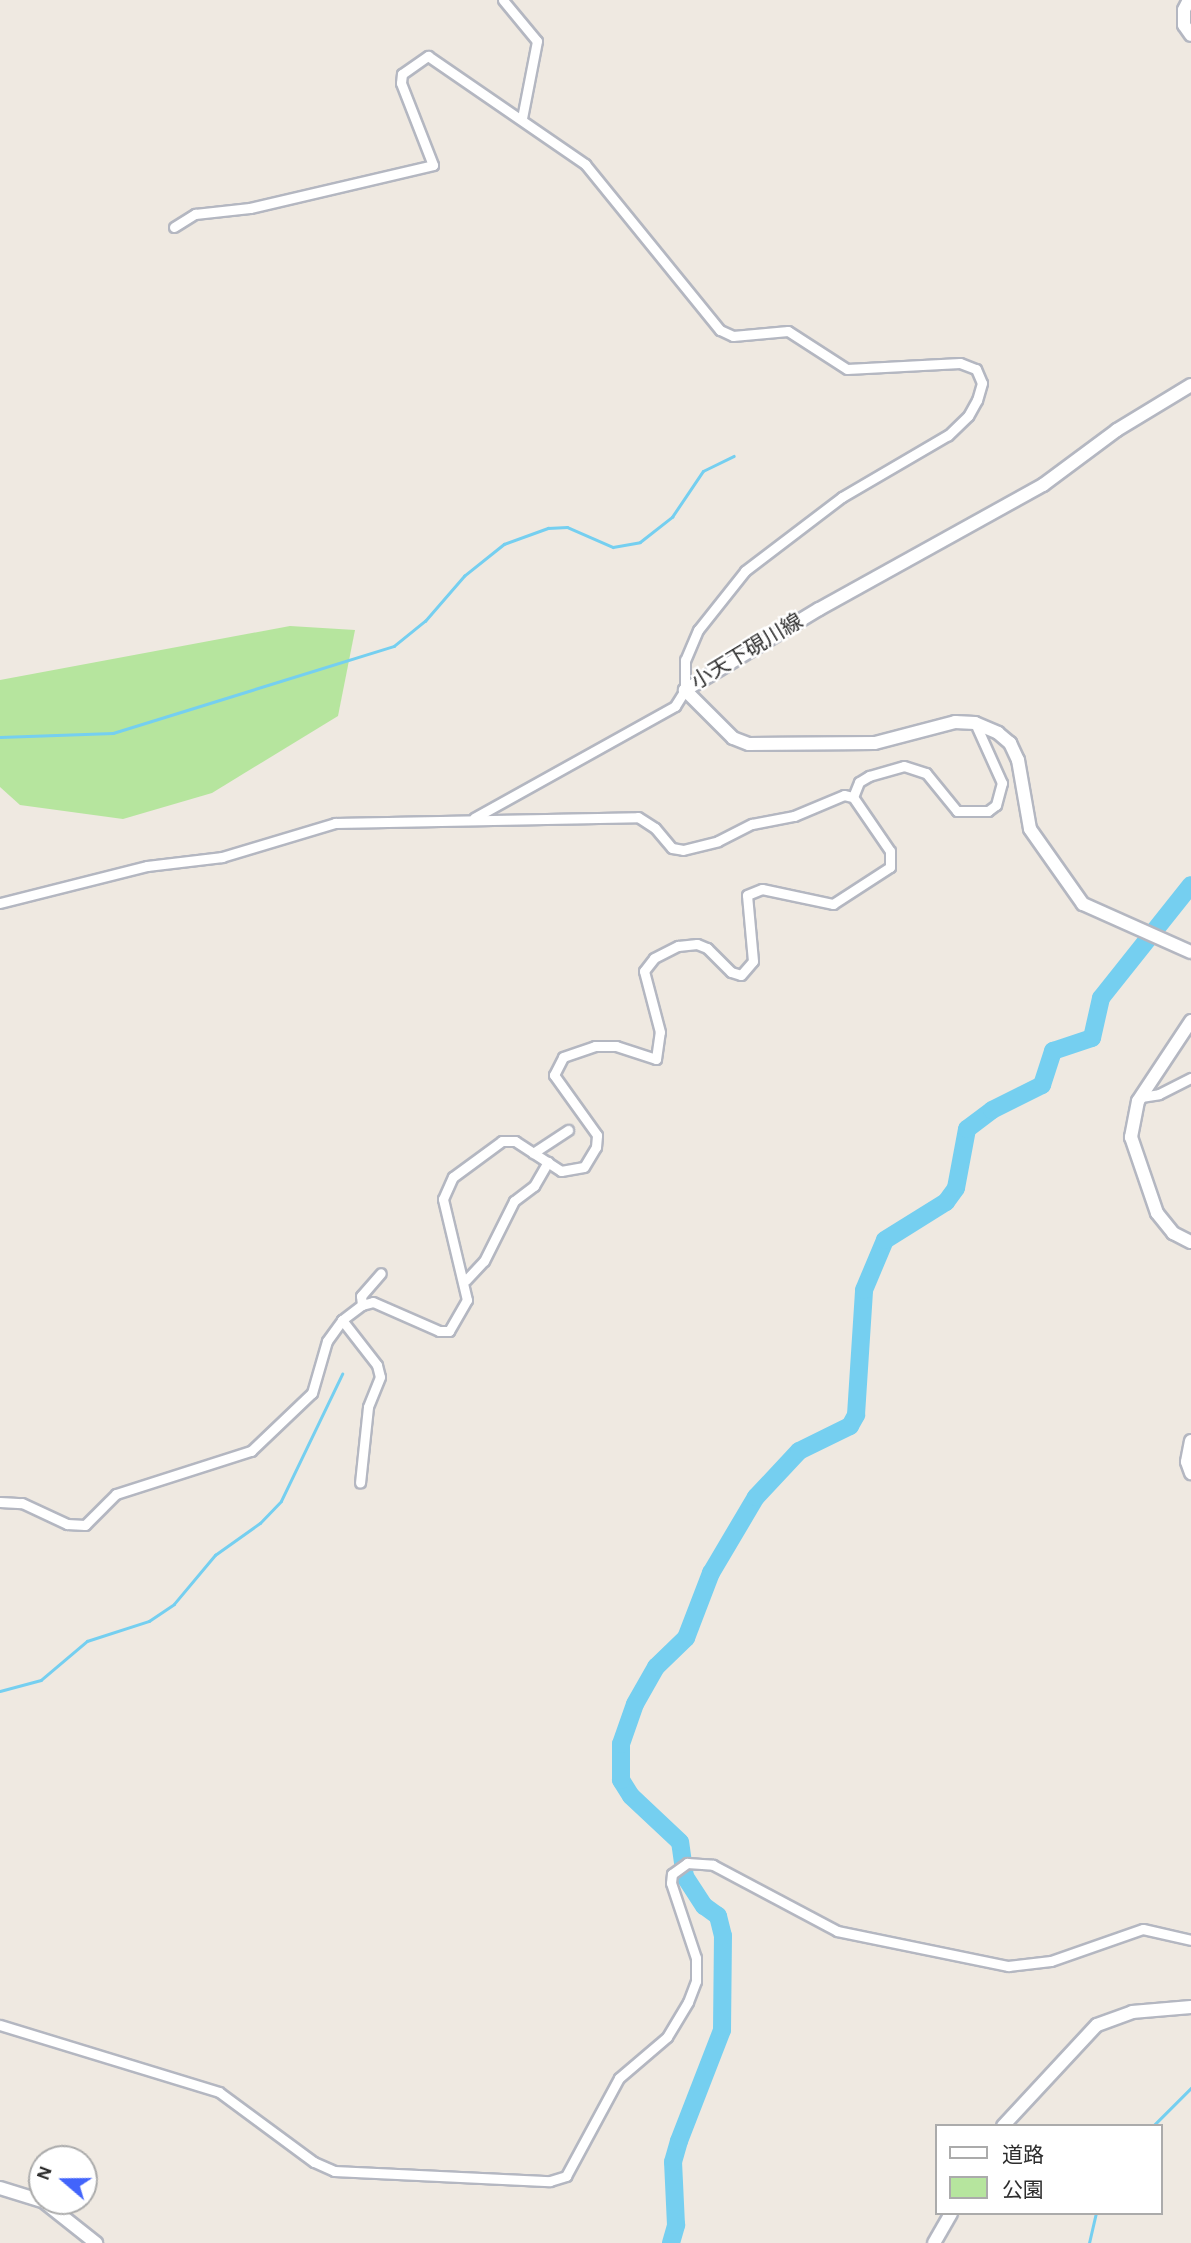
<!DOCTYPE html>
<html>
<head>
<meta charset="utf-8">
<style>
  body { margin:0 }
  #map { position:relative; width:1191px; height:2243px; overflow:hidden; background:#efe9e1; font-family:"Alegreya Sans","Noto Sans JP",sans-serif }
  div>[style] { position:absolute }
  .green>* { inset:0; background:#b6e59e }
  .stream>* { height:2.5px; margin:-1.25px; padding:0 1.25px; transform-origin:1.25px; border-radius:1.25px; background:#75cff0 }
  .river>* { height:18px; margin:-9px; padding:0 9px; transform-origin:9px; border-radius:9px; background:#75cff0 }
  .roads { filter:drop-shadow(2px 0 #b4b7c1) drop-shadow(-2px 0 #b4b7c1) drop-shadow(0 2px #b4b7c1) drop-shadow(0 -2px #b4b7c1) }
  .street>* { height:9px; margin:-4.5px; padding:0 4.5px; transform-origin:4.5px; border-radius:4.5px; background:#fff }
  .secondary>* { height:12px; margin:-6px; padding:0 6px; transform-origin:6px; border-radius:6px; background:#fff }
  span { translate:-50% -50%; white-space:nowrap; text-align:center; line-height:1.15; -webkit-text-stroke:5px #fff; paint-order:stroke }
  .street-label { font-size:21px; color:#2e2e2e }
  .legend { position:absolute; left:935px; top:2124px; width:228px; height:91px; box-sizing:border-box; background:#fff; border:2px solid #ababab; margin:0; padding:9px 12px; list-style:none; font-size:21px; color:#2e2e2e }
  .legend li { display:flex; align-items:center; gap:14px; height:35px }
  .legend b { width:35px; border:2px solid #ababab }
  .north { position:absolute; left:28px; top:2145px; width:70px; height:70px; box-sizing:border-box; background:#fff; border:2px solid #ababab; border-radius:50%; rotate:290deg; font-size:19px; font-weight:700; line-height:28px; text-align:center; color:#2e2e2e }
  .north::after { content:''; display:block; margin:auto; width:24px; height:32px; background:#4264fb; clip-path:polygon(50% 0,100% 100%,50% 72%,0 100%) }
</style>
</head>
<body>
<div id="map">
  <div class="green">
    <div style="clip-path:polygon(290px 626px,355px 630px,338px 716px,212px 793px,123px 819px,20px 805px,0 787px,0 680px)"></div>
  </div>
  <div class="stream">
    <div style="left:0;top:737px;width:113px;rotate:-2deg"></div>
    <div style="left:113px;top:733px;width:294px;rotate:-17.2deg"></div>
    <div style="left:394px;top:646px;width:40px;rotate:-39deg"></div>
    <div style="left:425px;top:621px;width:60px;rotate:-49.1deg"></div>
    <div style="left:464px;top:576px;width:51px;rotate:-38.7deg"></div>
    <div style="left:504px;top:544px;width:47px;rotate:-20deg"></div>
    <div style="left:548px;top:528px;width:19px;rotate:-3deg"></div>
    <div style="left:567px;top:527px;width:50px;rotate:23.5deg"></div>
    <div style="left:613px;top:547px;width:27px;rotate:-10deg"></div>
    <div style="left:640px;top:542px;width:41px;rotate:-38deg"></div>
    <div style="left:672px;top:517px;width:55px;rotate:-56deg"></div>
    <div style="left:703px;top:471px;width:34px;rotate:-26deg"></div>
    <div style="left:0;top:1691px;width:42px;rotate:-15deg"></div>
    <div style="left:41px;top:1680px;width:60px;rotate:-40.3deg"></div>
    <div style="left:87px;top:1641px;width:65px;rotate:-17.9deg"></div>
    <div style="left:149px;top:1621px;width:30px;rotate:-34deg"></div>
    <div style="left:174px;top:1604px;width:64px;rotate:-50.1deg"></div>
    <div style="left:215px;top:1555px;width:55px;rotate:-35.4deg"></div>
    <div style="left:260px;top:1523px;width:30px;rotate:-46deg"></div>
    <div style="left:281px;top:1501px;width:141px;rotate:-64.3deg"></div>
    <div style="left:1153px;top:2126px;width:54px;rotate:-45deg"></div>
    <div style="left:1089px;top:2243px;width:31px;rotate:-77deg"></div>
  </div>
  <div class="river">
    <div style="left:671px;top:2243px;width:19px;rotate:-74deg"></div>
    <div style="left:676px;top:2225px;width:63px;rotate:-92.7deg"></div>
    <div style="left:673px;top:2162px;width:22px;rotate:-74deg"></div>
    <div style="left:679px;top:2141px;width:119px;rotate:-68.8deg"></div>
    <div style="left:722px;top:2030px;width:94px;rotate:-89.4deg"></div>
    <div style="left:723px;top:1936px;width:21px;rotate:-104deg"></div>
    <div style="left:718px;top:1916px;width:17px;rotate:-144deg"></div>
    <div style="left:704px;top:1906px;width:35px;rotate:-123deg"></div>
    <div style="left:685px;top:1877px;width:35px;rotate:-98deg"></div>
    <div style="left:680px;top:1842px;width:67px;rotate:-136.8deg"></div>
    <div style="left:631px;top:1796px;width:19px;rotate:-122deg"></div>
    <div style="left:621px;top:1780px;width:36px;rotate:-90deg"></div>
    <div style="left:621px;top:1744px;width:42px;rotate:-70.7deg"></div>
    <div style="left:635px;top:1704px;width:43px;rotate:-60.4deg"></div>
    <div style="left:656px;top:1667px;width:42px;rotate:-44deg"></div>
    <div style="left:686px;top:1638px;width:70px;rotate:-69deg"></div>
    <div style="left:711px;top:1573px;width:88px;rotate:-59.4deg"></div>
    <div style="left:756px;top:1497px;width:63px;rotate:-46.9deg"></div>
    <div style="left:799px;top:1451px;width:57px;rotate:-26.1deg"></div>
    <div style="left:850px;top:1426px;width:13px;rotate:-61deg"></div>
    <div style="left:856px;top:1415px;width:125px;rotate:-86.3deg"></div>
    <div style="left:864px;top:1290px;width:54px;rotate:-67.2deg"></div>
    <div style="left:885px;top:1240px;width:72px;rotate:-31.9deg"></div>
    <div style="left:946px;top:1202px;width:17px;rotate:-54deg"></div>
    <div style="left:956px;top:1188px;width:60px;rotate:-79.4deg"></div>
    <div style="left:967px;top:1129px;width:31px;rotate:-37deg"></div>
    <div style="left:992px;top:1110px;width:56px;rotate:-26.6deg"></div>
    <div style="left:1042px;top:1085px;width:36px;rotate:-72deg"></div>
    <div style="left:1053px;top:1051px;width:41px;rotate:-18.4deg"></div>
    <div style="left:1092px;top:1038px;width:41px;rotate:-77.3deg"></div>
    <div style="left:1101px;top:998px;width:144px;rotate:-51.5deg"></div>
  </div>
  <div class="roads">
    <div class="street">
      <div style="left:503px;top:0;width:53px;rotate:50.3deg"></div>
      <div style="left:537px;top:41px;width:78px;rotate:101deg"></div>
      <div style="left:174px;top:227px;width:25px;rotate:-32deg"></div>
      <div style="left:195px;top:214px;width:55px;rotate:-6.2deg"></div>
      <div style="left:250px;top:208px;width:188px;rotate:-13.2deg"></div>
      <div style="left:433px;top:165px;width:88px;rotate:-111.3deg"></div>
      <div style="left:401px;top:83px;width:9px;rotate:-84deg"></div>
      <div style="left:402px;top:74px;width:32px;rotate:-35deg"></div>
      <div style="left:428px;top:56px;width:191px;rotate:34.5deg"></div>
      <div style="left:585px;top:164px;width:214px;rotate:50.9deg"></div>
      <div style="left:720px;top:330px;width:14px;rotate:25deg"></div>
      <div style="left:733px;top:336px;width:55px;rotate:-5.2deg"></div>
      <div style="left:788px;top:331px;width:70px;rotate:32.8deg"></div>
      <div style="left:847px;top:369px;width:113px;rotate:-3deg"></div>
      <div style="left:960px;top:363px;width:17px;rotate:21deg"></div>
      <div style="left:976px;top:369px;width:15px;rotate:67deg"></div>
      <div style="left:982px;top:383px;width:18px;rotate:106deg"></div>
      <div style="left:977px;top:400px;width:18px;rotate:119deg"></div>
      <div style="left:968px;top:416px;width:28px;rotate:136deg"></div>
      <div style="left:948px;top:435px;width:123px;rotate:149.7deg"></div>
      <div style="left:842px;top:497px;width:122px;rotate:142.7deg"></div>
      <div style="left:745px;top:571px;width:75px;rotate:128.5deg"></div>
      <div style="left:698px;top:630px;width:33px;rotate:113deg"></div>
      <div style="left:685px;top:660px;width:28px;rotate:90deg"></div>
      <div style="left:474px;top:818px;width:230px;rotate:-29.1deg"></div>
      <div style="left:675px;top:706px;width:19px;rotate:-58deg"></div>
      <div style="left:0;top:903px;width:152px;rotate:-14.1deg"></div>
      <div style="left:147px;top:866px;width:76px;rotate:-6.8deg"></div>
      <div style="left:222px;top:857px;width:118px;rotate:-16.7deg"></div>
      <div style="left:335px;top:823px;width:303px;rotate:-1.1deg"></div>
      <div style="left:638px;top:817px;width:20px;rotate:33deg"></div>
      <div style="left:655px;top:828px;width:26px;rotate:50deg"></div>
      <div style="left:672px;top:848px;width:11px;rotate:10deg"></div>
      <div style="left:683px;top:850px;width:36px;rotate:-14deg"></div>
      <div style="left:718px;top:841px;width:38px;rotate:-27deg"></div>
      <div style="left:752px;top:824px;width:43px;rotate:-10.8deg"></div>
      <div style="left:794px;top:816px;width:54px;rotate:-22.8deg"></div>
      <div style="left:844px;top:795px;width:9px;rotate:13deg"></div>
      <div style="left:1141px;top:1097px;width:18px;rotate:-9deg"></div>
      <div style="left:1159px;top:1094px;width:36px;rotate:-27deg"></div>
      <div style="left:533px;top:1153px;width:42px;rotate:-33.3deg"></div>
      <div style="left:466px;top:1280px;width:26px;rotate:-47deg"></div>
      <div style="left:484px;top:1261px;width:67px;rotate:-63.4deg"></div>
      <div style="left:514px;top:1201px;width:25px;rotate:-37deg"></div>
      <div style="left:534px;top:1186px;width:28px;rotate:-60deg"></div>
      <div style="left:362px;top:1305px;width:9px;rotate:-96deg"></div>
      <div style="left:361px;top:1296px;width:30px;rotate:-49deg"></div>
      <div style="left:342px;top:1320px;width:57px;rotate:52.1deg"></div>
      <div style="left:377px;top:1365px;width:12px;rotate:76deg"></div>
      <div style="left:380px;top:1377px;width:32px;rotate:112deg"></div>
      <div style="left:368px;top:1407px;width:76px;rotate:96deg"></div>
      <div style="left:0;top:1502px;width:22px;rotate:3deg"></div>
      <div style="left:22px;top:1503px;width:50px;rotate:25deg"></div>
      <div style="left:67px;top:1524px;width:18px;rotate:3deg"></div>
      <div style="left:85px;top:1525px;width:44px;rotate:-45deg"></div>
      <div style="left:116px;top:1494px;width:142px;rotate:-17.7deg"></div>
      <div style="left:251px;top:1451px;width:84px;rotate:-43.6deg"></div>
      <div style="left:312px;top:1393px;width:54px;rotate:-73.9deg"></div>
      <div style="left:327px;top:1341px;width:26px;rotate:-54deg"></div>
      <div style="left:342px;top:1320px;width:25px;rotate:-37deg"></div>
      <div style="left:362px;top:1305px;width:11px;rotate:-15deg"></div>
      <div style="left:373px;top:1302px;width:72px;rotate:23.7deg"></div>
      <div style="left:439px;top:1331px;width:10px"></div>
      <div style="left:449px;top:1331px;width:36px;rotate:-60deg"></div>
      <div style="left:467px;top:1300px;width:104px;rotate:-103.4deg"></div>
      <div style="left:443px;top:1199px;width:24px;rotate:-66deg"></div>
      <div style="left:453px;top:1177px;width:61px;rotate:-36.3deg"></div>
      <div style="left:502px;top:1141px;width:13px"></div>
      <div style="left:515px;top:1141px;width:55px;rotate:33.1deg"></div>
      <div style="left:561px;top:1171px;width:23px;rotate:-10deg"></div>
      <div style="left:584px;top:1167px;width:23px;rotate:-59deg"></div>
      <div style="left:596px;top:1147px;width:12px;rotate:-85deg"></div>
      <div style="left:597px;top:1135px;width:74px;rotate:-125.6deg"></div>
      <div style="left:554px;top:1075px;width:20px;rotate:-63deg"></div>
      <div style="left:563px;top:1057px;width:34px;rotate:-19deg"></div>
      <div style="left:595px;top:1046px;width:21px"></div>
      <div style="left:616px;top:1046px;width:42px;rotate:18deg"></div>
      <div style="left:656px;top:1059px;width:27px;rotate:-82deg"></div>
      <div style="left:660px;top:1032px;width:63px;rotate:-104.7deg"></div>
      <div style="left:644px;top:971px;width:16px;rotate:-52deg"></div>
      <div style="left:654px;top:958px;width:27px;rotate:-27deg"></div>
      <div style="left:678px;top:946px;width:19px;rotate:-6deg"></div>
      <div style="left:697px;top:944px;width:11px;rotate:22deg"></div>
      <div style="left:707px;top:948px;width:34px;rotate:45deg"></div>
      <div style="left:731px;top:972px;width:10px;rotate:17deg"></div>
      <div style="left:741px;top:975px;width:18px;rotate:-49deg"></div>
      <div style="left:753px;top:961px;width:66px;rotate:-95.2deg"></div>
      <div style="left:747px;top:895px;width:16px;rotate:-22deg"></div>
      <div style="left:762px;top:889px;width:73px;rotate:11.9deg"></div>
      <div style="left:833px;top:904px;width:68px;rotate:-33deg"></div>
      <div style="left:890px;top:867px;width:16px;rotate:-90deg"></div>
      <div style="left:890px;top:851px;width:65px;rotate:-124.4deg"></div>
      <div style="left:853px;top:797px;width:16px;rotate:-68deg"></div>
      <div style="left:859px;top:782px;width:12px;rotate:-31deg"></div>
      <div style="left:869px;top:776px;width:36px;rotate:-16deg"></div>
      <div style="left:904px;top:766px;width:23px;rotate:18deg"></div>
      <div style="left:926px;top:773px;width:49px;rotate:50.8deg"></div>
      <div style="left:957px;top:811px;width:31px"></div>
      <div style="left:988px;top:811px;width:10px;rotate:-37deg"></div>
      <div style="left:996px;top:805px;width:23px;rotate:-75deg"></div>
      <div style="left:1002px;top:783px;width:66px;rotate:-114.2deg"></div>
      <div style="left:0;top:2025px;width:229px;rotate:17deg"></div>
      <div style="left:219px;top:2092px;width:118px;rotate:36.4deg"></div>
      <div style="left:314px;top:2162px;width:22px;rotate:24deg"></div>
      <div style="left:334px;top:2171px;width:216px;rotate:2.7deg"></div>
      <div style="left:550px;top:2181px;width:17px;rotate:-17deg"></div>
      <div style="left:566px;top:2176px;width:111px;rotate:-61.6deg"></div>
      <div style="left:619px;top:2078px;width:63px;rotate:-40.5deg"></div>
      <div style="left:667px;top:2037px;width:41px;rotate:-59deg"></div>
      <div style="left:688px;top:2002px;width:22px;rotate:-69deg"></div>
      <div style="left:696px;top:1981px;width:23px;rotate:-90deg"></div>
      <div style="left:696px;top:1958px;width:79px;rotate:-108.4deg"></div>
      <div style="left:671px;top:1883px;width:9px;rotate:-84deg"></div>
      <div style="left:672px;top:1874px;width:19px;rotate:-36deg"></div>
      <div style="left:687px;top:1863px;width:26px;rotate:4deg"></div>
      <div style="left:713px;top:1865px;width:140px;rotate:28deg"></div>
      <div style="left:837px;top:1931px;width:175px;rotate:11.6deg"></div>
      <div style="left:1008px;top:1966px;width:43px;rotate:-6.6deg"></div>
      <div style="left:1051px;top:1961px;width:97px;rotate:-19.2deg"></div>
      <div style="left:1143px;top:1929px;width:49px;rotate:12.9deg"></div>
    </div>
    <div class="secondary">
      <div style="left:1189px;top:0;width:11px;rotate:117deg"></div>
      <div style="left:1184px;top:10px;width:15px;rotate:90deg"></div>
      <div style="left:1184px;top:25px;width:12px;rotate:55deg"></div>
      <div style="left:1191px;top:385px;width:87px;rotate:148.7deg"></div>
      <div style="left:1117px;top:430px;width:92px;rotate:143.4deg"></div>
      <div style="left:1043px;top:485px;width:256px;rotate:151deg"></div>
      <div style="left:819px;top:609px;width:157px;rotate:148.8deg"></div>
      <div style="left:685px;top:690px;width:68px;rotate:45deg"></div>
      <div style="left:733px;top:738px;width:17px;rotate:21deg"></div>
      <div style="left:749px;top:744px;width:126px;rotate:-0.5deg"></div>
      <div style="left:875px;top:743px;width:83px;rotate:-14.7deg"></div>
      <div style="left:955px;top:722px;width:20px;rotate:3deg"></div>
      <div style="left:975px;top:723px;width:25px;rotate:23deg"></div>
      <div style="left:998px;top:733px;width:16px;rotate:40deg"></div>
      <div style="left:1010px;top:743px;width:19px;rotate:65deg"></div>
      <div style="left:1018px;top:760px;width:70px;rotate:80.1deg"></div>
      <div style="left:1030px;top:829px;width:92px;rotate:54.8deg"></div>
      <div style="left:1083px;top:904px;width:118px;rotate:24deg"></div>
      <div style="left:1191px;top:1021px;width:96px;rotate:123.5deg"></div>
      <div style="left:1138px;top:1101px;width:37px;rotate:101deg"></div>
      <div style="left:1131px;top:1137px;width:80px;rotate:71.1deg"></div>
      <div style="left:1157px;top:1213px;width:26px;rotate:51deg"></div>
      <div style="left:1173px;top:1233px;width:20px;rotate:27deg"></div>
      <div style="left:1191px;top:1441px;width:21px;rotate:101deg"></div>
      <div style="left:1187px;top:1462px;width:12px;rotate:70deg"></div>
      <div style="left:1003px;top:2126px;width:138px;rotate:-47.1deg"></div>
      <div style="left:1097px;top:2025px;width:37px;rotate:-20deg"></div>
      <div style="left:1132px;top:2012px;width:59px;rotate:-4.8deg"></div>
      <div style="left:0;top:2188px;width:44px;rotate:17.2deg"></div>
      <div style="left:43px;top:2201px;width:68px;rotate:38.4deg"></div>
      <div style="left:934px;top:2243px;width:34px;rotate:-60deg"></div>
    </div>
  </div>
  <div class="street-label">
    <span style="left:747px;top:652px;rotate:-31deg">小天下硯川線</span>
  </div>
  <ul class="legend">
  <li><b style="height:9px;background:#fff"></b>道路</li>
  <li><b style="height:19px;background:#b6e59e"></b>公園</li>
  </ul>
  <div class="north">N</div>
</div>
</body>
</html>
